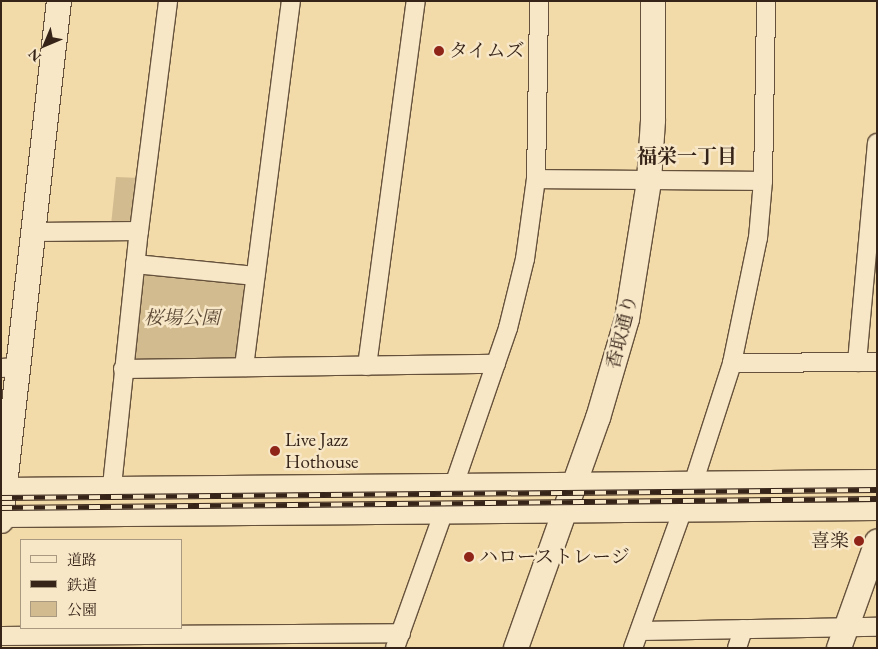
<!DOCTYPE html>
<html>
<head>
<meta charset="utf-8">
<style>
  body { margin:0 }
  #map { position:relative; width:878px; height:649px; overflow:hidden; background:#f3daa9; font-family:"EB Garamond","Noto Serif JP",serif }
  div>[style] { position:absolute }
  .green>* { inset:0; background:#d3bb90 }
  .roads { filter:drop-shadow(1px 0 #66523c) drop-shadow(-1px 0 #66523c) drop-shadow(0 1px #66523c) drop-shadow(0 -1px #66523c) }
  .street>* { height:18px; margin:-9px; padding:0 9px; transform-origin:9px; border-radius:9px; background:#f7e7c7 }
  .secondary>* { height:24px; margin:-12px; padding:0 12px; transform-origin:12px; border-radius:12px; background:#f7e7c7 }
  .rail>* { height:5.5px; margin-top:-2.75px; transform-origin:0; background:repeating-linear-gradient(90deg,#f7e7c7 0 11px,#372418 0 22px); box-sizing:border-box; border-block:1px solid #372418 }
  .dots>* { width:14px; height:14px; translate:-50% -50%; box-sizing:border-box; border:2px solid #f7e7c7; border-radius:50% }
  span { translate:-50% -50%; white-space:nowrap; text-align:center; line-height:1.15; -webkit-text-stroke:5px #f7e7c7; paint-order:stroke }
  .poi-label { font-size:19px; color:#372418 }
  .left { translate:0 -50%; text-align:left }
  .right { translate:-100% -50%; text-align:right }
  .park-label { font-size:19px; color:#5e4a36; font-style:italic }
  .street-label { font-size:19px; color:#372418 }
  .neighbourhood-label { font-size:20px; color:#372418; font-weight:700 }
  .frame { position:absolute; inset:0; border:2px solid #372418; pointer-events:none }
  .legend { position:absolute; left:20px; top:539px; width:162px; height:90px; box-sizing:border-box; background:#f7e7c7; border:1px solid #aa9981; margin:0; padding:6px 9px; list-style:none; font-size:15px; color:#372418 }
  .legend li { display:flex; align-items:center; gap:10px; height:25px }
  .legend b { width:25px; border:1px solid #aa9981 }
  .north { position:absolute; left:20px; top:20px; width:50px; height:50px; -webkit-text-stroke:4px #f7e7c7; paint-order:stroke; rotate:225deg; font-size:14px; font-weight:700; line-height:20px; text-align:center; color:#372418 }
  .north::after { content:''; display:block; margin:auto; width:18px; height:22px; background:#372418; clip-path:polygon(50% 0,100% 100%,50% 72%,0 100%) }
</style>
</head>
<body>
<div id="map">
  <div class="green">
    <div style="clip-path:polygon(116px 177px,140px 178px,135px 219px,129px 225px,111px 225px)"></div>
    <div style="clip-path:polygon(150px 271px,243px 280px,248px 286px,239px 354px,232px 361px,140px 363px,133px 355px,142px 277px)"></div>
  </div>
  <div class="roads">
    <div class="street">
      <div style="left:536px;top:179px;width:227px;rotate:0.5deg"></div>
      <div style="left:33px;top:232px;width:106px;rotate:-0.5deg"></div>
      <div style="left:135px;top:264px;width:121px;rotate:5.7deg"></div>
      <div style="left:857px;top:362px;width:220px;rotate:-84.8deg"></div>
      <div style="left:732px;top:363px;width:145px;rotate:-0.4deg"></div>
      <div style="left:367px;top:366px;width:368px;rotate:-82.4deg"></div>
      <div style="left:244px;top:367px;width:369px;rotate:-82.7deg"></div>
      <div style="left:1px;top:368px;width:17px;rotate:-3deg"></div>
      <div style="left:123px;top:369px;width:373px;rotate:-0.8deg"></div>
      <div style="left:694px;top:481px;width:124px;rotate:-72.1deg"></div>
      <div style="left:732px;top:363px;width:128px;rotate:-78.3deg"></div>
      <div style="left:758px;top:238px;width:57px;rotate:-85deg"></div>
      <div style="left:763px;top:181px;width:180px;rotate:-89deg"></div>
      <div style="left:455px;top:482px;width:163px;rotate:-71deg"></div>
      <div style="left:508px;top:328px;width:71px;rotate:-76.2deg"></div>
      <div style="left:525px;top:259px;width:81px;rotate:-82.2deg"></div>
      <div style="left:536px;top:179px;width:178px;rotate:-89deg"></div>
      <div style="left:112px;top:486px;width:256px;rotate:-84deg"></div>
      <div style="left:139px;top:231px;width:232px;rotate:-82.8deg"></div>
      <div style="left:1px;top:487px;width:876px;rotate:-0.52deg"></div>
      <div style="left:1px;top:518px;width:876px;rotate:-0.46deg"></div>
      <div style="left:640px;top:631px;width:237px;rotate:-1deg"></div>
      <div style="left:1px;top:636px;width:400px;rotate:-0.4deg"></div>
      <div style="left:395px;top:648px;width:142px;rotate:-70.3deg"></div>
      <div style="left:633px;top:648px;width:145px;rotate:-70.2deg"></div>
      <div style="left:737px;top:648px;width:20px;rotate:-72deg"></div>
    </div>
    <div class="secondary">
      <div style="left:1px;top:521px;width:523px;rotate:-83.64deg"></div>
      <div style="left:516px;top:648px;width:244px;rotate:-70.4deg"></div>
      <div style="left:598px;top:418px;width:103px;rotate:-73.7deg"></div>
      <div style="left:627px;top:319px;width:140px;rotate:-80.9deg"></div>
      <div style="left:649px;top:181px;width:61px;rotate:-86.2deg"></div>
      <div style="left:653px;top:120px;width:119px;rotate:-90deg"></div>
      <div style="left:839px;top:648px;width:113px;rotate:-70.3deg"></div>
    </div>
  </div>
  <div class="rail">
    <div style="left:1px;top:498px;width:876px;rotate:-0.52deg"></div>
    <div style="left:1px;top:508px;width:876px;rotate:-0.59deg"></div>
  </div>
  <div class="dots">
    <div style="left:439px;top:51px;background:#8f2418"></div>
    <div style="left:275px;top:451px;background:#8f2418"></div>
    <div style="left:859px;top:541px;background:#8f2418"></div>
    <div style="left:469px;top:557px;background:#8f2418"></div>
  </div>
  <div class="poi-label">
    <span class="left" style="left:449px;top:51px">タイムズ</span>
    <span class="left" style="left:285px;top:451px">Live Jazz<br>Hothouse</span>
    <span class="right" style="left:849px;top:541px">喜楽</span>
    <span class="left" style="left:479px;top:557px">ハローストレージ</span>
  </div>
  <div class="park-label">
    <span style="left:182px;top:318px">桜場公園</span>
  </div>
  <div class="street-label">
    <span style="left:622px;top:332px;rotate:-76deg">香取通り</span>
  </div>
  <div class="neighbourhood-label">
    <span style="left:687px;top:156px">福栄一丁目</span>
  </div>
  <div class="frame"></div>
  <ul class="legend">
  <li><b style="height:6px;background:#f7e7c7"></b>道路</li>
  <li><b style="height:6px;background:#372418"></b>鉄道</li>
  <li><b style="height:14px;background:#d3bb90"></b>公園</li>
  </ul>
  <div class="north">N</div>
</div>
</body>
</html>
